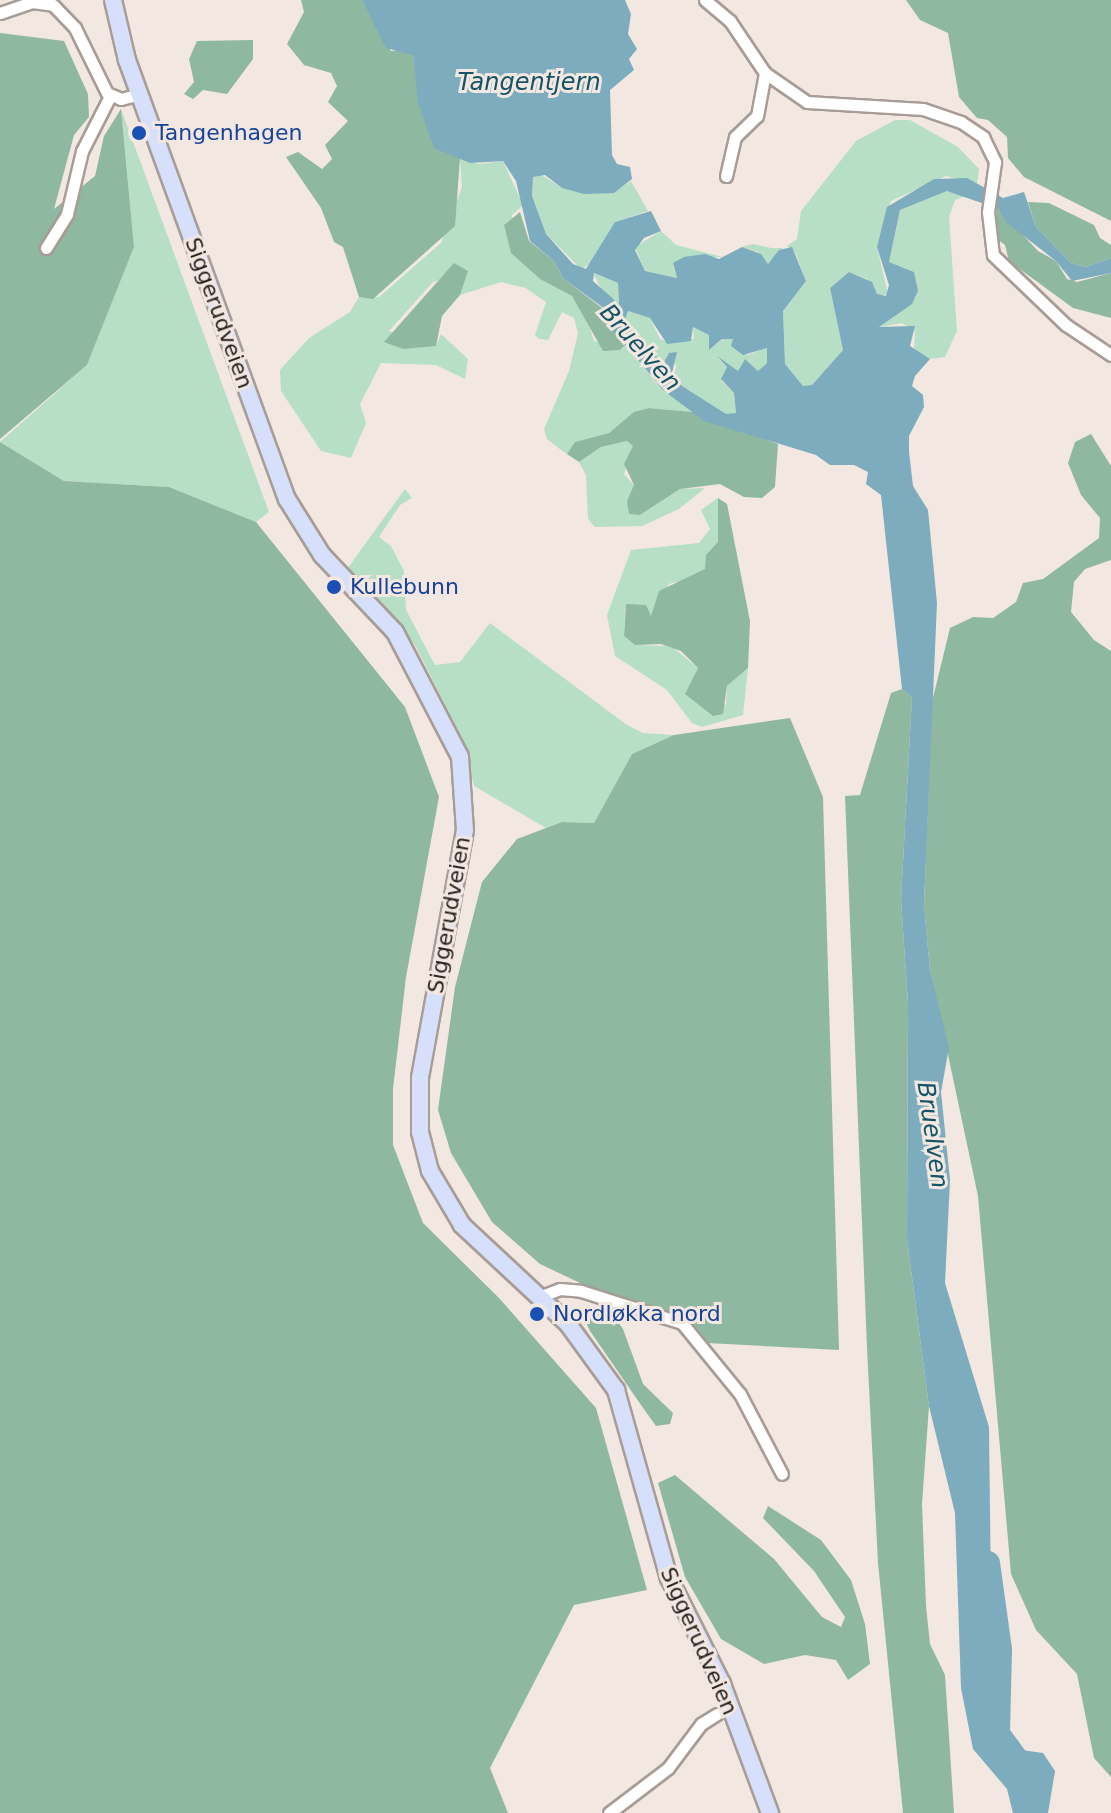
<!DOCTYPE html>
<html>
<head>
<meta charset="utf-8">
<style>
  body { margin:0 }
  #map { position:relative; width:1111px; height:1813px; overflow:hidden; background:#f3e7e1; font-family:"DejaVu Sans",sans-serif }
  div>[style] { position:absolute }
  .green>* { inset:0; background:#b6dfc6 }
  .forest>* { inset:0; background:#8fb8a0 }
  .water>* { inset:0; background:#7cacbd }
  .river>* { height:24px; margin:-12px; padding:0 12px; transform-origin:12px; border-radius:12px; background:#7cacbd }
  .roads { filter:drop-shadow(2px 0 #a89c97) drop-shadow(-2px 0 #a89c97) drop-shadow(0 2px #a89c97) drop-shadow(0 -2px #a89c97) }
  .street>* { height:11px; margin:-5.5px; padding:0 5.5px; transform-origin:5.5px; border-radius:5.5px; background:#fff }
  .secondary>* { height:16px; margin:-8px; padding:0 8px; transform-origin:8px; border-radius:8px; background:#d6e0fa }
  .dots>* { width:22px; height:22px; translate:-50% -50%; box-sizing:border-box; border:4px solid #f3e7e1; border-radius:50% }
  span { translate:-50% -50%; white-space:nowrap; text-align:center; line-height:1.15; -webkit-text-stroke:6px #f3e7e1; paint-order:stroke }
  .transit-label { font-size:22px; color:#164399 }
  .left { translate:0 -50%; text-align:left }
  .street-label { font-size:22px; color:#231f1d }
  .water-label { font-size:24px; color:#145467; font-style:italic }
</style>
</head>
<body>
<div id="map">
  <div class="green">
    <div style="clip-path:polygon(121px 109px,269px 512px,256px 522px,169px 487px,64px 481px,0 442px,87px 365px,134px 247px)"></div>
    <div style="clip-path:polygon(895px 120px,910px 120px,958px 147px,979px 169px,977px 184px,946px 176px,891px 201px,877px 247px,888px 294px,879px 296px,867px 279px,849px 272px,830px 288px,843px 350px,812px 385px,803px 386px,785px 364px,783px 311px,806px 281px,795px 252px,787px 246px,797px 239px,801px 211px,856px 141px)"></div>
    <div style="clip-path:polygon(460px 158px,479px 164px,503px 161px,523px 205px,512px 215px,512px 253px,540px 279px,572px 296px,584px 309px,594px 341px,620px 350px,626px 344px,655px 382px,692px 412px,649px 408px,635px 412px,609px 433px,575px 442px,567px 454px,561px 450px,547px 439px,544px 429px,569px 371px,578px 333px,574px 318px,562px 312px,548px 340px,539px 339px,535px 335px,546px 302px,526px 288px,501px 282px,460px 295px,468px 271px,433px 282px,389px 331px,436px 346px,441px 334px,468px 359px,465px 379px,436px 365px,381px 363px,360px 404px,366px 423px,351px 458px,321px 451px,281px 391px,280px 370px,309px 338px,350px 312px,359px 297px,379px 297px,441px 243px,462px 187px)"></div>
    <div style="clip-path:polygon(540px 174px,562px 188px,590px 193px,616px 191px,631px 181px,648px 211px,615px 222px,594px 262px,581px 269px,546px 234px,532px 196px,533px 177px)"></div>
    <div style="clip-path:polygon(947px 191px,965px 196px,955px 200px,949px 217px,957px 331px,945px 357px,930px 359px,914px 353px,915px 331px,902px 323px,879px 327px,916px 297px,914px 272px,889px 262px,900px 210px)"></div>
    <div style="clip-path:polygon(661px 231px,676px 245px,723px 257px,684px 257px,673px 266px,677px 278px,645px 271px,635px 247px)"></div>
    <div style="clip-path:polygon(753px 244px,771px 248px,783px 248px,768px 264px,758px 252px,742px 247px)"></div>
    <div style="clip-path:polygon(593px 273px,618px 283px,619px 304px,603px 293px)"></div>
    <div style="clip-path:polygon(628px 311px,650px 318px,660px 339px,672px 343px,694px 339px,693px 327px,709px 335px,709px 350px,723px 339px,733px 339px,747px 355px,767px 348px,767px 363px,758px 371px,745px 359px,738px 371px,717px 357px,727px 367px,722px 381px,734px 393px,736px 413px,726px 415px,682px 386px,674px 378px,676px 366px,669px 353px,663px 365px,625px 320px)"></div>
    <div style="clip-path:polygon(627px 441px,634px 446px,624px 474px,634px 485px,640px 515px,680px 489px,705px 488px,679px 509px,642px 526px,595px 527px,588px 519px,586px 475px,579px 462px,601px 447px)"></div>
    <div style="clip-path:polygon(405px 489px,412px 498px,400px 505px,379px 537px,391px 546px,404px 571px,406px 610px,435px 665px,460px 662px,490px 623px,627px 725px,643px 733px,674px 735px,632px 754px,594px 823px,562px 822px,546px 828px,474px 786px,463px 740px,415px 645px,347px 569px)"></div>
    <div style="clip-path:polygon(718px 498px,718px 542px,705px 569px,696px 577px,669px 584px,651px 617px,626px 604px,625px 612px,624px 636px,635px 645px,671px 646px,698px 668px,688px 689px,726px 705px,727px 686px,748px 668px,743px 715px,702px 727px,692px 723px,667px 690px,615px 656px,607px 615px,631px 550px,699px 543px,710px 529px,701px 510px)"></div>
  </div>
  <div class="forest">
    <div style="clip-path:polygon(301px 0,362px 0,391px 51px,406px 49px,413px 55px,419px 104px,434px 145px,460px 158px,455px 226px,373px 299px,359px 297px,343px 247px,334px 242px,321px 208px,286px 157px,298px 152px,322px 169px,332px 159px,325px 145px,348px 121px,328px 102px,337px 86px,331px 73px,304px 65px,287px 44px,304px 12px)"></div>
    <div style="clip-path:polygon(906px 0,1111px 0,1111px 221px,1024px 177px,1008px 158px,1007px 137px,988px 120px,977px 118px,959px 97px,948px 33px,920px 20px)"></div>
    <div style="clip-path:polygon(0 33px,64px 41px,88px 94px,89px 117px,74px 135px,54px 209px,95px 176px,104px 136px,121px 109px,134px 247px,87px 365px,0 439px)"></div>
    <div style="clip-path:polygon(253px 40px,253px 59px,227px 94px,203px 90px,193px 99px,184px 94px,194px 82px,189px 59px,197px 41px)"></div>
    <div style="clip-path:polygon(1028px 202px,1049px 203px,1094px 225px,1100px 238px,1111px 245px,1111px 258px,1086px 267px,1071px 263px,1036px 227px)"></div>
    <div style="clip-path:polygon(997px 207px,1038px 251px,1056px 261px,1067px 279px,1077px 282px,1111px 273px,1111px 318px,1073px 308px,1009px 261px,1005px 245px,996px 238px)"></div>
    <div style="clip-path:polygon(520px 212px,529px 241px,553px 260px,564px 279px,606px 311px,609px 324px,626px 344px,620px 350px,603px 351px,572px 296px,540px 279px,511px 253px,504px 225px)"></div>
    <div style="clip-path:polygon(454px 263px,468px 271px,460px 295px,442px 316px,436px 346px,403px 349px,384px 342px)"></div>
    <div style="clip-path:polygon(649px 408px,692px 412px,778px 444px,775px 487px,762px 498px,744px 497px,720px 484px,680px 489px,640px 515px,629px 514px,627px 501px,634px 485px,624px 464px,633px 446px,627px 441px,601px 447px,579px 462px,567px 454px,575px 442px,609px 433px,634px 412px)"></div>
    <div style="clip-path:polygon(1091px 434px,1111px 466px,1111px 560px,1085px 569px,1074px 582px,1071px 612px,1094px 640px,1111px 651px,1111px 1777px,1094px 1758px,1077px 1674px,1036px 1630px,1011px 1574px,978px 1196px,930px 970px,924px 906px,932px 702px,950px 628px,973px 617px,993px 618px,1016px 602px,1023px 583px,1043px 579px,1099px 538px,1100px 518px,1081px 495px,1068px 463px,1075px 442px)"></div>
    <div style="clip-path:polygon(0 442px,64px 481px,169px 487px,256px 522px,405px 707px,439px 797px,406px 977px,393px 1089px,393px 1145px,423px 1223px,499px 1298px,596px 1408px,647px 1590px,574px 1605px,490px 1768px,508px 1813px,0 1813px)"></div>
    <div style="clip-path:polygon(718px 498px,727px 504px,750px 621px,748px 668px,727px 686px,723px 714px,713px 716px,685px 694px,698px 668px,681px 651px,661px 644px,635px 645px,624px 636px,626px 604px,646px 605px,651px 616px,659px 591px,705px 569px,706px 555px,718px 542px)"></div>
    <div style="clip-path:polygon(902px 689px,912px 697px,901px 899px,908px 1004px,907px 1239px,929px 1406px,922px 1504px,926px 1606px,930px 1644px,945px 1675px,954px 1813px,903px 1813px,878px 1563px,867px 1348px,845px 796px,860px 795px,891px 693px)"></div>
    <div style="clip-path:polygon(790px 718px,823px 797px,839px 1350px,707px 1343px,540px 1264px,492px 1222px,451px 1153px,438px 1110px,455px 987px,482px 882px,517px 839px,562px 822px,594px 823px,632px 754px,674px 735px)"></div>
    <div style="clip-path:polygon(588px 1307px,612px 1314px,623px 1329px,643px 1384px,673px 1413px,670px 1424px,656px 1426px,641px 1405px,590px 1331px,582px 1314px)"></div>
    <div style="clip-path:polygon(675px 1475px,774px 1559px,822px 1617px,841px 1627px,845px 1617px,814px 1571px,763px 1518px,768px 1506px,821px 1540px,851px 1580px,865px 1624px,870px 1664px,848px 1680px,836px 1660px,805px 1655px,764px 1664px,721px 1639px,685px 1577px,658px 1483px)"></div>
  </div>
  <div class="water">
    <div style="clip-path:polygon(evenodd,362px 0,625px 0,631px 14px,628px 34px,637px 49px,629px 59px,634px 70px,610px 90px,612px 155px,617px 164px,630px 167px,632px 179px,614px 193px,584px 194px,562px 188px,545px 175px,533px 177px,532px 196px,546px 234px,573px 264px,586px 269px,615px 222px,651px 211px,661px 231px,644px 238px,635px 250px,645px 271px,677px 278px,673px 263px,684px 257px,705px 254px,719px 259px,742px 247px,761px 254px,768px 264px,779px 250px,792px 247px,806px 281px,783px 311px,785px 364px,803px 386px,812px 385px,843px 350px,830px 288px,849px 272px,872px 282px,877px 294px,886px 296px,889px 285px,877px 247px,887px 207px,934px 179px,967px 178px,1003px 198px,1024px 192px,1036px 227px,1071px 263px,1086px 267px,1111px 258px,1111px 273px,1072px 281px,1056px 261px,1007px 223px,999px 209px,947px 191px,900px 210px,889px 262px,914px 272px,918px 291px,912px 304px,879px 327px,915px 326px,910px 346px,930px 359px,915px 376px,912px 386px,923px 395px,924px 407px,909px 436px,909px 452px,913px 486px,928px 510px,937px 603px,924px 905px,930px 970px,949px 1047px,941px 1092px,950px 1180px,945px 1283px,989px 1427px,992px 1681px,1001px 1747px,1043px 1753px,1055px 1771px,1048px 1813px,1013px 1813px,1007px 1789px,973px 1749px,961px 1688px,955px 1513px,929px 1406px,907px 1239px,908px 1004px,901px 899px,912px 697px,902px 689px,881px 495px,866px 484px,868px 472px,854px 465px,830px 465px,816px 455px,704px 421px,663px 390px,613px 330px,605px 309px,564px 279px,553px 260px,530px 241px,516px 181px,503px 161px,470px 163px,434px 148px,418px 103px,413px 55px,386px 48px,362px 0,594px 273px,618px 283px,619px 304px,593px 281px,594px 273px,362px 0,628px 311px,650px 318px,667px 344px,691px 341px,693px 327px,709px 335px,709px 350px,722px 339px,733px 339px,731px 346px,743px 355px,767px 348px,767px 363px,758px 371px,745px 359px,738px 371px,717px 356px,727px 367px,721px 379px,734px 393px,736px 413px,726px 414px,682px 386px,672px 373px,677px 352px,669px 353px,663px 364px,625px 320px,628px 311px)"></div>
  </div>
  <div class="river">
    <div style="left:988px;top:1563px;width:88px;rotate:82.1deg"></div>
    <div style="left:1000px;top:1650px;width:84px;rotate:91.4deg"></div>
    <div style="left:998px;top:1734px;width:44px;rotate:53.4deg"></div>
    <div style="left:1024px;top:1769px;width:45px;rotate:78.4deg"></div>
  </div>
  <div class="roads">
    <div class="street">
      <div style="left:705px;top:0;width:33px;rotate:40deg"></div>
      <div style="left:730px;top:21px;width:63px;rotate:56.1deg"></div>
      <div style="left:765px;top:73px;width:51px;rotate:34.6deg"></div>
      <div style="left:807px;top:102px;width:116px;rotate:3.5deg"></div>
      <div style="left:923px;top:109px;width:40px;rotate:18.9deg"></div>
      <div style="left:961px;top:122px;width:27px;rotate:34deg"></div>
      <div style="left:983px;top:137px;width:28px;rotate:64deg"></div>
      <div style="left:995px;top:162px;width:50px;rotate:98deg"></div>
      <div style="left:988px;top:212px;width:43px;rotate:83.4deg"></div>
      <div style="left:993px;top:255px;width:101px;rotate:43.8deg"></div>
      <div style="left:1066px;top:325px;width:54px;rotate:33.7deg"></div>
      <div style="left:0;top:13px;width:34px;rotate:-19deg"></div>
      <div style="left:32px;top:2px;width:21px;rotate:8deg"></div>
      <div style="left:53px;top:5px;width:32px;rotate:46deg"></div>
      <div style="left:75px;top:28px;width:72px;rotate:63.8deg"></div>
      <div style="left:107px;top:93px;width:15px;rotate:23deg"></div>
      <div style="left:121px;top:99px;width:20px;rotate:-15deg"></div>
      <div style="left:726px;top:176px;width:40px;rotate:-77deg"></div>
      <div style="left:735px;top:137px;width:30px;rotate:-44deg"></div>
      <div style="left:757px;top:116px;width:44px;rotate:-79.5deg"></div>
      <div style="left:46px;top:248px;width:40px;rotate:-58deg"></div>
      <div style="left:67px;top:214px;width:65px;rotate:-76.6deg"></div>
      <div style="left:82px;top:151px;width:62px;rotate:-63deg"></div>
      <div style="left:539px;top:1297px;width:22px;rotate:-21deg"></div>
      <div style="left:560px;top:1289px;width:21px;rotate:5deg"></div>
      <div style="left:581px;top:1291px;width:106px;rotate:17.6deg"></div>
      <div style="left:682px;top:1323px;width:92px;rotate:50.8deg"></div>
      <div style="left:740px;top:1394px;width:90px;rotate:62.3deg"></div>
      <div style="left:609px;top:1813px;width:74px;rotate:-37.3deg"></div>
      <div style="left:668px;top:1768px;width:55px;rotate:-53.1deg"></div>
      <div style="left:701px;top:1724px;width:19px;rotate:-32deg"></div>
    </div>
    <div class="secondary">
      <div style="left:113px;top:0;width:62px;rotate:76.9deg"></div>
      <div style="left:127px;top:60px;width:467px;rotate:70deg"></div>
      <div style="left:287px;top:499px;width:66px;rotate:58deg"></div>
      <div style="left:322px;top:555px;width:106px;rotate:46.5deg"></div>
      <div style="left:395px;top:632px;width:141px;rotate:62.5deg"></div>
      <div style="left:460px;top:757px;width:73px;rotate:86.1deg"></div>
      <div style="left:465px;top:830px;width:252px;rotate:100.3deg"></div>
      <div style="left:420px;top:1078px;width:54px;rotate:90deg"></div>
      <div style="left:420px;top:1132px;width:40px;rotate:75.6deg"></div>
      <div style="left:430px;top:1171px;width:63px;rotate:59.3deg"></div>
      <div style="left:462px;top:1225px;width:145px;rotate:43deg"></div>
      <div style="left:568px;top:1324px;width:82px;rotate:54deg"></div>
      <div style="left:616px;top:1390px;width:195px;rotate:74.3deg"></div>
      <div style="left:669px;top:1578px;width:119px;rotate:63.4deg"></div>
      <div style="left:722px;top:1684px;width:138px;rotate:69.6deg"></div>
    </div>
  </div>
  <div class="dots">
    <div style="left:139px;top:133px;background:#1a4fb4"></div>
    <div style="left:334px;top:587px;background:#1a4fb4"></div>
    <div style="left:537px;top:1314px;background:#1a4fb4"></div>
  </div>
  <div class="transit-label">
    <span class="left" style="left:155px;top:133px">Tangenhagen</span>
    <span class="left" style="left:350px;top:587px">Kullebunn</span>
    <span class="left" style="left:553px;top:1314px">Nordløkka nord</span>
  </div>
  <div class="street-label">
    <span style="left:219px;top:313px;rotate:70deg">Siggerudveien</span>
    <span style="left:449px;top:915px;rotate:-80deg">Siggerudveien</span>
    <span style="left:699px;top:1641px;rotate:66deg">Siggerudveien</span>
  </div>
  <div class="water-label">
    <span style="left:529px;top:83px">Tangentjern</span>
    <span style="left:640px;top:348px;rotate:48deg">Bruelven</span>
    <span style="left:932px;top:1135px;rotate:82deg">Bruelven</span>
  </div>
</div>
</body>
</html>
